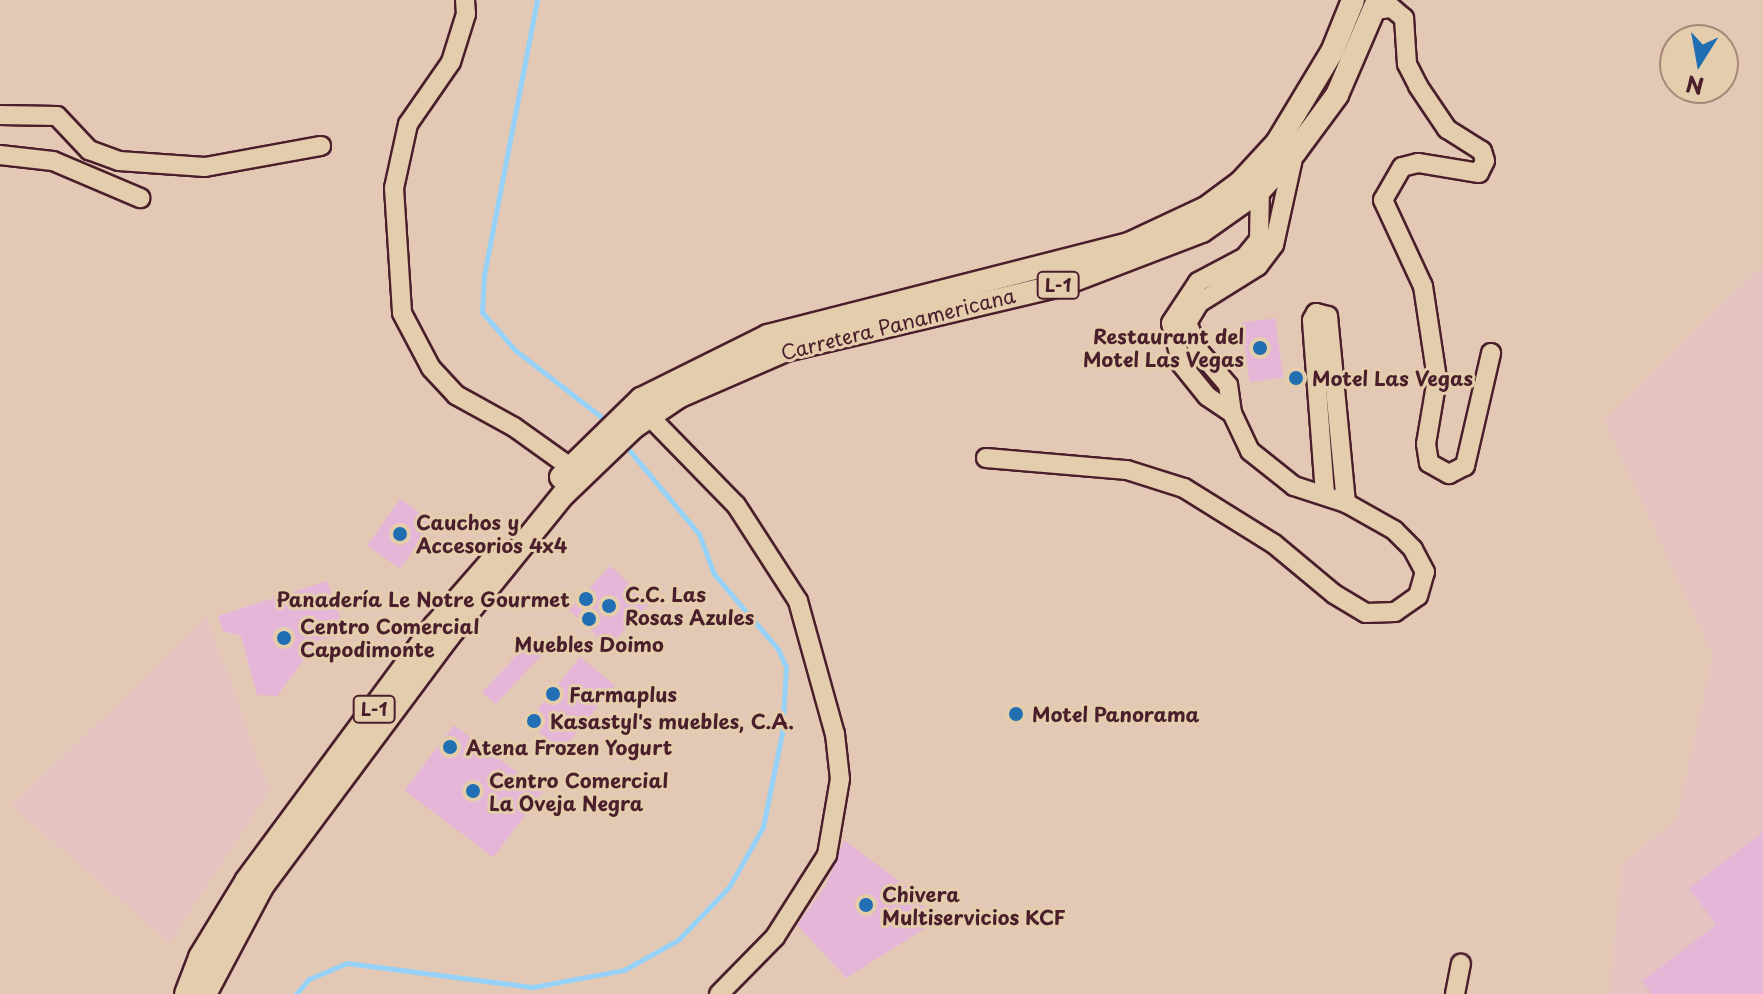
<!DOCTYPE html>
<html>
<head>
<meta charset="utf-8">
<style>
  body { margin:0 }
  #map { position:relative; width:1763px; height:994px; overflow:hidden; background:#e4c8b6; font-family:"Playpen Sans",sans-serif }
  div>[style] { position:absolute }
  .built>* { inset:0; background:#e4c3c0 }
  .stream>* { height:5px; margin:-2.5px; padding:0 2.5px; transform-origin:2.5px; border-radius:2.5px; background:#96d2f7 }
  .building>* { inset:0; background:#e5b6d8; transform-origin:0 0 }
  .roads { filter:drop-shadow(2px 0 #4a1f2b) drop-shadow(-2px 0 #4a1f2b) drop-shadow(0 2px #4a1f2b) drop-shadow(0 -2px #4a1f2b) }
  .minor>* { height:18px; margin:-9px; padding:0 9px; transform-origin:9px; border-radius:9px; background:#e4cdad }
  .major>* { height:22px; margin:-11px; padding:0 11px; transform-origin:11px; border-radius:11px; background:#e4cdad }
  .dots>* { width:22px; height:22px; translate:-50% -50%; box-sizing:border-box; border:4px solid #e4cdad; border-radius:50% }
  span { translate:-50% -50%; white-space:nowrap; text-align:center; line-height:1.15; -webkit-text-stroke:6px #e4cdad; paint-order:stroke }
  .shield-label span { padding:2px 6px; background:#e4cdad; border:2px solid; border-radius:6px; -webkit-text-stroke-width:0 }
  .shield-label { font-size:18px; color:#4a1f2b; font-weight:700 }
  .street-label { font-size:20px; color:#4a1f2b }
  .poi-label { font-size:20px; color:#4a1f2b; font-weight:700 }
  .right { translate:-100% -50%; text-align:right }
  .left { translate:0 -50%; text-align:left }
  .north { position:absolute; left:1659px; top:24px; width:80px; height:80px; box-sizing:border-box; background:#e4cdad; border:2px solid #a68779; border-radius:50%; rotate:191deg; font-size:22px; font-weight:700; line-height:32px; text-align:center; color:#4a1f2b }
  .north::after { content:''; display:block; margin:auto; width:28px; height:36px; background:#1f6fb2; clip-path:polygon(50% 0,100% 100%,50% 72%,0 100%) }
</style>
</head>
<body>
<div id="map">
  <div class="built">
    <div style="clip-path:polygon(1763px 265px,1763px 994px,1609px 994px,1623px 863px,1677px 819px,1713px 655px,1604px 420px)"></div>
    <div style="clip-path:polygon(207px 617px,269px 790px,170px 943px,12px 806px)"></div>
  </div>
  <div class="stream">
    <div style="left:537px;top:0;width:280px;rotate:100.9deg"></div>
    <div style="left:484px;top:275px;width:37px;rotate:93deg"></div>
    <div style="left:482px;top:312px;width:50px;rotate:49deg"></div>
    <div style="left:515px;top:350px;width:119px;rotate:37.8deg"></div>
    <div style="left:296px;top:994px;width:20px;rotate:-49deg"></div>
    <div style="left:309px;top:979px;width:41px;rotate:-22.8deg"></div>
    <div style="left:347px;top:963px;width:188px;rotate:7.4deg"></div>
    <div style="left:533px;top:987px;width:93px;rotate:-10.6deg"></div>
    <div style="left:624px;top:970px;width:62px;rotate:-29.1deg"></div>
    <div style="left:678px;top:940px;width:74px;rotate:-46.1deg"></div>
    <div style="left:729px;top:887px;width:69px;rotate:-60.5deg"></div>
    <div style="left:763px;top:827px;width:96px;rotate:-78.6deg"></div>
    <div style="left:782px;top:733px;width:66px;rotate:-86.5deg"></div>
    <div style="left:786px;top:667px;width:20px;rotate:-114deg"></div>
    <div style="left:778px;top:649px;width:99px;rotate:-130.5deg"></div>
    <div style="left:714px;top:574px;width:43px;rotate:-110.6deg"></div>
    <div style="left:699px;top:534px;width:117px;rotate:-129.8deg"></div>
  </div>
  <div class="building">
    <div style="left:1275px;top:318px;width:60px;height:34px;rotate:82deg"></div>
    <div style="left:400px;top:499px;width:40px;height:57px;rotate:35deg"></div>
    <div style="left:610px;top:566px;width:54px;height:60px;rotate:43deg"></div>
    <div style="clip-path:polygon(327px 581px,346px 635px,318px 640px,277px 696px,257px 695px,241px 636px,223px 631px,218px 616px)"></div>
    <div style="left:530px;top:641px;width:18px;height:70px;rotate:43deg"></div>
    <div style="left:580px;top:657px;width:45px;height:84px;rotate:39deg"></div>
    <div style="left:454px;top:725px;width:111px;height:82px;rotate:37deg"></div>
    <div style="clip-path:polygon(1763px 832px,1763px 994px,1652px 994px,1642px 981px,1716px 925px,1689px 888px)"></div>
    <div style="clip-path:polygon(844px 840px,910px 889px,935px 922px,846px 978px,797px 925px,826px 885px)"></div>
  </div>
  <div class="roads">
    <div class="minor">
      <div style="left:465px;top:0;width:14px;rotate:86deg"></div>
      <div style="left:466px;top:14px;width:50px;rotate:107.4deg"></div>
      <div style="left:451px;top:62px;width:75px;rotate:124.7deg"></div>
      <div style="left:408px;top:124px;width:66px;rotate:102.3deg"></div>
      <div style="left:394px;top:188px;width:125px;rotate:86.3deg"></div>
      <div style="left:402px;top:313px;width:62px;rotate:62.2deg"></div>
      <div style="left:431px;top:368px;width:37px;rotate:47deg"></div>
      <div style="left:456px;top:395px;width:66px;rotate:28.9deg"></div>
      <div style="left:514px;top:427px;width:69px;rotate:35.5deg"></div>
      <div style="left:1375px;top:10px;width:17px;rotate:-7deg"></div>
      <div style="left:1392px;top:8px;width:16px;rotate:40deg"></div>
      <div style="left:1404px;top:18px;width:46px;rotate:86.3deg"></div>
      <div style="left:1407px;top:64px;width:25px;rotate:63deg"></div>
      <div style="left:1418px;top:86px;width:52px;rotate:56deg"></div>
      <div style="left:1447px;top:129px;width:41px;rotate:32.2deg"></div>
      <div style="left:1482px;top:151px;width:10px;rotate:73deg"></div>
      <div style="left:1485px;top:161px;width:13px;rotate:117deg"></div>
      <div style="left:1479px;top:173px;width:62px;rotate:-170.7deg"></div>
      <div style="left:1418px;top:163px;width:16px;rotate:166deg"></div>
      <div style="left:1402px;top:167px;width:38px;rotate:120deg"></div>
      <div style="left:1383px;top:200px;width:95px;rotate:65.1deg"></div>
      <div style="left:1423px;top:286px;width:94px;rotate:81.4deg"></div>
      <div style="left:1437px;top:379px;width:66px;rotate:99.6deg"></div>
      <div style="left:1426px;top:444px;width:19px;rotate:81deg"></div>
      <div style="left:1429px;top:463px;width:23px;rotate:29deg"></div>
      <div style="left:1449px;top:474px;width:18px;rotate:-27deg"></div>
      <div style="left:1465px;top:466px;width:116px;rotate:-77deg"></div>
      <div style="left:0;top:115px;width:57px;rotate:1deg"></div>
      <div style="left:57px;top:116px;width:47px;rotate:46.7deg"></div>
      <div style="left:89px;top:150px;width:32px;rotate:20deg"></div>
      <div style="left:119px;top:161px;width:86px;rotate:4deg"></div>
      <div style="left:205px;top:167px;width:118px;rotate:-10.3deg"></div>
      <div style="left:0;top:155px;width:53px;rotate:6.5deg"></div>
      <div style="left:53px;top:161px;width:95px;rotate:23deg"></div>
      <div style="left:1232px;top:413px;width:30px;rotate:-146deg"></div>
      <div style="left:1207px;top:396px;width:40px;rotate:-129deg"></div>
      <div style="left:1182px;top:365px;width:43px;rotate:-104.7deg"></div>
      <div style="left:1171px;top:323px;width:49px;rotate:-56.6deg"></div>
      <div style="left:1198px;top:282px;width:53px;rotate:-28deg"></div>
      <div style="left:1245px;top:257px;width:22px;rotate:-51deg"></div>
      <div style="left:1259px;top:240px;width:50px;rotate:-88.9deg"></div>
      <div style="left:649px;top:416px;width:124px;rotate:45.7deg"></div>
      <div style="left:736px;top:505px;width:114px;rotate:57.1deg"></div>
      <div style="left:798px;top:601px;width:138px;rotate:74.5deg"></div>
      <div style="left:835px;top:734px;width:45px;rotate:83.7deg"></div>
      <div style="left:840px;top:779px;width:77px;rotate:99.7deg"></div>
      <div style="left:827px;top:855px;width:97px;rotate:122.4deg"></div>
      <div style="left:775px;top:937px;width:80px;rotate:134.5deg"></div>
      <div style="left:986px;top:458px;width:142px;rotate:4.9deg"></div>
      <div style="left:1127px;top:470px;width:60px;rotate:17.5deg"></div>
      <div style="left:1184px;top:488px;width:106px;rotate:31.9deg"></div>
      <div style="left:1274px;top:544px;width:78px;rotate:39.8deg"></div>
      <div style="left:1334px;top:594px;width:37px;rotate:31deg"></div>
      <div style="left:1366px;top:613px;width:29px;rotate:-2deg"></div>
      <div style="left:1395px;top:612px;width:28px;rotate:-35deg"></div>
      <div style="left:1418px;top:596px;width:25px;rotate:-74deg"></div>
      <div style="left:1425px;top:572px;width:26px;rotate:-118deg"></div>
      <div style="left:1413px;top:549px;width:27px;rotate:-135deg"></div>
      <div style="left:1394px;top:530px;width:55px;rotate:-150.6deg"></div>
      <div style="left:1346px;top:503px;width:55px;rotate:-161.9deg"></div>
      <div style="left:1294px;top:486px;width:56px;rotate:-141.5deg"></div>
      <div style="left:1250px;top:451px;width:42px;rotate:-115.3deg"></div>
      <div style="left:1232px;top:413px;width:28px;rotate:-98deg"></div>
      <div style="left:1228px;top:385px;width:45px;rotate:-130.5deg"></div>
      <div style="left:1199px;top:351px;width:30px;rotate:-113deg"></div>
      <div style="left:1187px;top:323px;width:23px;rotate:-59deg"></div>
      <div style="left:1199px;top:303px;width:70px;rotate:-32.1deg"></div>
      <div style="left:1258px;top:266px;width:26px;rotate:-53deg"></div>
      <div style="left:1274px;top:245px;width:93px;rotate:-77.6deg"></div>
      <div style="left:1325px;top:494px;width:174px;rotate:-94.3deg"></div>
      <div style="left:1312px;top:320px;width:8px;rotate:-60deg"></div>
      <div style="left:1316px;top:313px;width:12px;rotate:14deg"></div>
      <div style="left:1328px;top:316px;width:188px;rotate:84.5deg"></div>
      <div style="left:1455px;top:994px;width:31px;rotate:-79deg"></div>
    </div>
    <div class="major">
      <div style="left:561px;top:477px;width:112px;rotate:-44.3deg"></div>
      <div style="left:641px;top:399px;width:142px;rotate:-26.4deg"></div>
      <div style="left:768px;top:336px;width:373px;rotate:-14.3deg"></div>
      <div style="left:1129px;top:244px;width:85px;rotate:-25.1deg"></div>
      <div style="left:1206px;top:208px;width:44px;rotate:-36.6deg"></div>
      <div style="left:1241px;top:182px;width:53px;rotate:-47.3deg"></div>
      <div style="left:1277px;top:143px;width:106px;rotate:-58.9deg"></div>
      <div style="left:1332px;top:52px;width:56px;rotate:-68deg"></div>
      <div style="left:186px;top:994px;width:40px;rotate:-69deg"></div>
      <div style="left:200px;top:957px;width:90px;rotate:-58.6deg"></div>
      <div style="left:247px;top:880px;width:316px;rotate:-53.5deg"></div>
      <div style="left:435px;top:626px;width:85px;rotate:-48.8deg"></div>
      <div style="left:205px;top:994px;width:123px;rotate:-62deg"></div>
      <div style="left:263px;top:885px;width:308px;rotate:-53.3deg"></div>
      <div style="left:447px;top:638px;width:184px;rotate:-51deg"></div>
      <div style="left:563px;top:495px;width:98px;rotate:-43.8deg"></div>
      <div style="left:634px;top:427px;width:55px;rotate:-34deg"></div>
      <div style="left:680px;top:396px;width:116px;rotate:-23.5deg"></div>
      <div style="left:786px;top:350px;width:283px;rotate:-13.3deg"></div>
      <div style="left:1061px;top:285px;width:151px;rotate:-21deg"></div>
      <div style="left:1202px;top:231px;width:71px;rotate:-35.3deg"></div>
      <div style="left:1260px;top:190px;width:52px;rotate:-47.4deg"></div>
      <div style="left:1295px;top:152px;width:71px;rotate:-53.6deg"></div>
      <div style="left:1337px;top:95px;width:103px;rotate:-66.7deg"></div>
    </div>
  </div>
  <div class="dots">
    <div style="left:1260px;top:348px;background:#1f6fb2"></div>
    <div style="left:1296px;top:378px;background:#1f6fb2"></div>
    <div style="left:400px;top:534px;background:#1f6fb2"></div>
    <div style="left:586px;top:599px;background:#1f6fb2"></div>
    <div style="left:609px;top:606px;background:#1f6fb2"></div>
    <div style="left:589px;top:619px;background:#1f6fb2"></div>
    <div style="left:284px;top:638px;background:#1f6fb2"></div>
    <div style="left:553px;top:694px;background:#1f6fb2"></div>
    <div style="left:1016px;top:714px;background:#1f6fb2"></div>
    <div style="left:534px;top:721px;background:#1f6fb2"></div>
    <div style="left:450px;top:747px;background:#1f6fb2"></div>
    <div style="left:473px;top:791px;background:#1f6fb2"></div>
    <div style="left:866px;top:905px;background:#1f6fb2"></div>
  </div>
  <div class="shield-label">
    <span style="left:1058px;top:285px">L-1</span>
    <span style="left:374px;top:709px">L-1</span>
  </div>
  <div class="street-label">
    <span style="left:898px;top:324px;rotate:-14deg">Carretera Panamericana</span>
  </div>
  <div class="poi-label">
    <span class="right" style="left:1244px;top:348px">Restaurant del<br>Motel Las Vegas</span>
    <span class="left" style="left:1312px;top:378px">Motel Las Vegas</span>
    <span class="left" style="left:416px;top:534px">Cauchos y<br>Accesorios 4x4</span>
    <span class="left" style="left:625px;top:606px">C.C. Las<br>Rosas Azules</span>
    <span class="right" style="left:570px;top:599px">Panadería Le Notre Gourmet</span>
    <span class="left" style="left:300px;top:638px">Centro Comercial<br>Capodimonte</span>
    <span style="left:589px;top:644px">Muebles Doimo</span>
    <span class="left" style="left:569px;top:694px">Farmaplus</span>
    <span class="left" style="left:1032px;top:714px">Motel Panorama</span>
    <span class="left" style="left:550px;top:721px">Kasastyl's muebles, C.A.</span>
    <span class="left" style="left:466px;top:747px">Atena Frozen Yogurt</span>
    <span class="left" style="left:489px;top:792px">Centro Comercial<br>La Oveja Negra</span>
    <span class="left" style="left:882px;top:906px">Chivera<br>Multiservicios KCF</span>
  </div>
  <div class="north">N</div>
</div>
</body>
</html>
